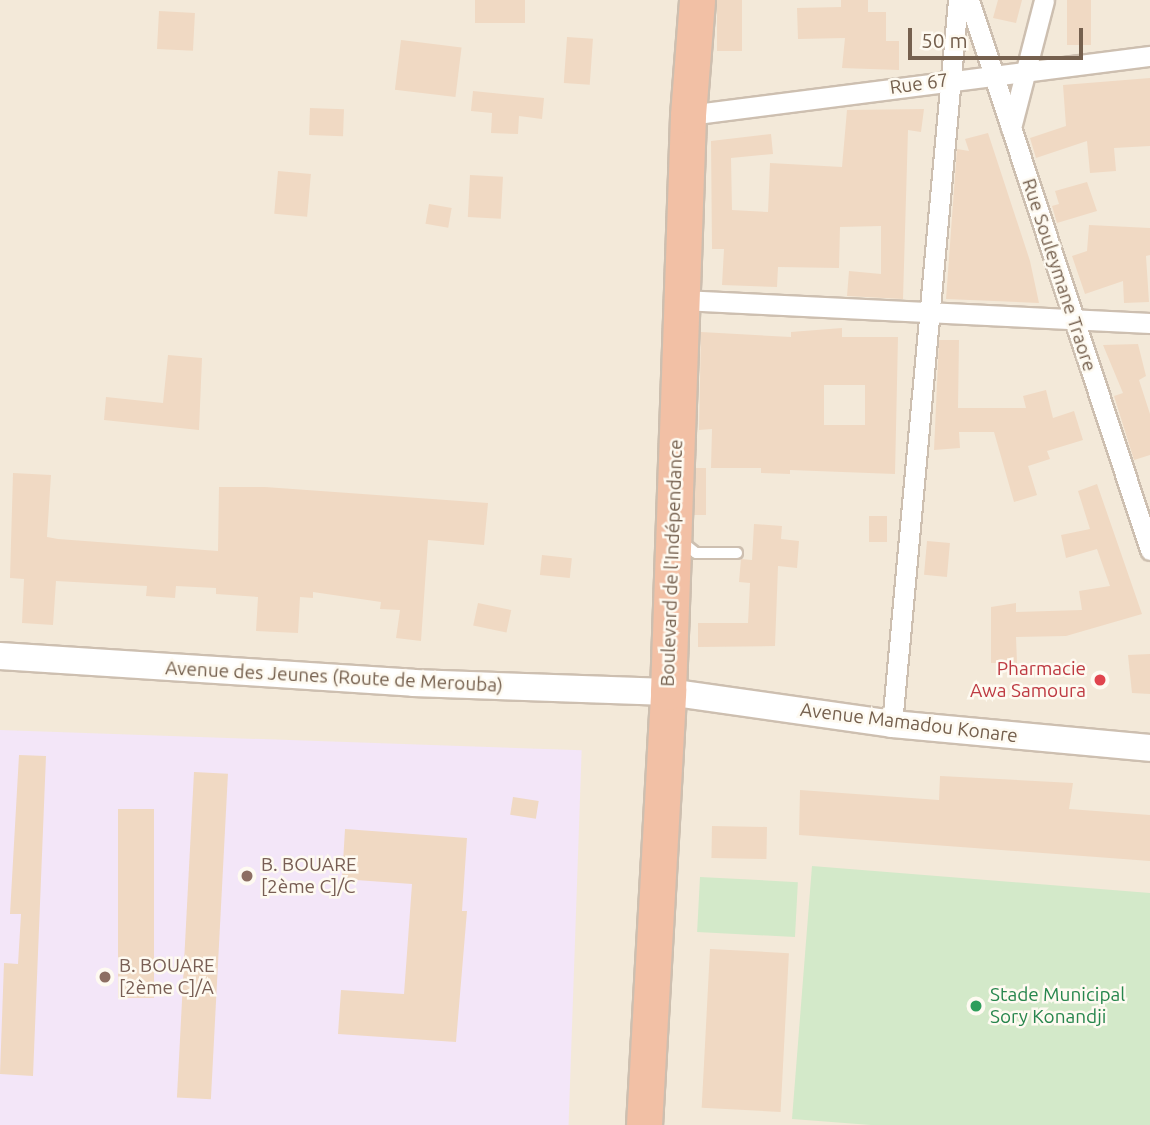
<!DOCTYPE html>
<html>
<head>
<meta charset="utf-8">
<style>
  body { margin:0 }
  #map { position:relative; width:1150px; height:1125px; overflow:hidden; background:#fcf6ea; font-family:Ubuntu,sans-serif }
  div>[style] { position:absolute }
  .residential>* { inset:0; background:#f3e9d9; transform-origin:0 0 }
  .education>* { inset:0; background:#f3e6f8; transform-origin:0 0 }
  .green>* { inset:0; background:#d3e9c9; transform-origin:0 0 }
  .building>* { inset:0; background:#f0d9c3; transform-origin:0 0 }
  .roads { filter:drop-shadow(2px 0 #cdbfb0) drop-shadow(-2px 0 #cdbfb0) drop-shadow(0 2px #cdbfb0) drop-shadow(0 -2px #cdbfb0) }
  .lane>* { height:10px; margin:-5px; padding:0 5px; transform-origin:5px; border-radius:5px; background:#fff }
  .street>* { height:19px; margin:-9.5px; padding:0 9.5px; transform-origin:9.5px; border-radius:9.5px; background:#fff }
  .secondary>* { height:26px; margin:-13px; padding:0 13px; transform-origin:13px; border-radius:13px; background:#fff }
  .highway>* { height:35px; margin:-17.5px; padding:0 17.5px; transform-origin:17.5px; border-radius:17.5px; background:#f2c0a5 }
  .dots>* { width:19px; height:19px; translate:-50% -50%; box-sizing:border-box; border:4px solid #fefaf1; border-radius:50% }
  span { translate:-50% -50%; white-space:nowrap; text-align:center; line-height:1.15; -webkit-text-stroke:5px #fefaf1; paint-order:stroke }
  .street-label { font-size:19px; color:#75604e }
  .health-label { font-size:19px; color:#be3a42 }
  .right { translate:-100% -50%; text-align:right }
  .education-label { font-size:19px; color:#785e54 }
  .left { translate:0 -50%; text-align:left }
  .leisure-label { font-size:19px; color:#27864d }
  .scale { position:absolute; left:908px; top:28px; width:175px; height:32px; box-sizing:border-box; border:4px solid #75604e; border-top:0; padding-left:9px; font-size:21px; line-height:24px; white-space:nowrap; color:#75604e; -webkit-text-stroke:5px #fefaf1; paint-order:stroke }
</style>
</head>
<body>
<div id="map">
  <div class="residential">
    <div style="left:0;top:0;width:1150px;height:1125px"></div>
  </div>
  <div class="education">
    <div style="left:0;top:730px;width:582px;height:395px;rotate:2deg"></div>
  </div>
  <div class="green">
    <div style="clip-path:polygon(812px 866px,1150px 893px,1150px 1125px,871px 1125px,792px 1119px)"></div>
    <div style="left:700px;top:877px;width:98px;height:55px;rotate:3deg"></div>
  </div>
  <div class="building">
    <div style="left:475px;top:0;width:50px;height:23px"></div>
    <div style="left:717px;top:0;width:25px;height:51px"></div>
    <div style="clip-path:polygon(841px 0,868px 0,868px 12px,886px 12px,886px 41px,899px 41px,899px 70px,842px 68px,845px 38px,798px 39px,797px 8px,841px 7px)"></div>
    <div style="clip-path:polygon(998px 0,1022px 0,1016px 23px,993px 18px)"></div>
    <div style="left:1067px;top:0;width:24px;height:45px"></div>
    <div style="left:159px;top:11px;width:36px;height:38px;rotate:3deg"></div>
    <div style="left:567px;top:37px;width:26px;height:46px;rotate:4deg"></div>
    <div style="left:401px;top:40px;width:61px;height:50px;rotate:7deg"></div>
    <div style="clip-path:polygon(1150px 78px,1150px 146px,1114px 148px,1116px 171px,1090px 173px,1087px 141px,1036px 158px,1030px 138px,1066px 126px,1063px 85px)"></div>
    <div style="clip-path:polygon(473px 91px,544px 98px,542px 119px,519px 116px,518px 134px,491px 133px,492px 113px,471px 111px)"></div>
    <div style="left:310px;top:108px;width:34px;height:27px;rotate:2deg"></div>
    <div style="clip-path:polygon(924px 109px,921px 132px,908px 130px,903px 299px,847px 296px,849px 271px,881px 274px,881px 226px,840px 227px,839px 268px,778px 267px,777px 287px,722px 285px,724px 249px,712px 249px,711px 141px,771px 134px,773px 154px,731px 158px,732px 210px,768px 212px,770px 163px,842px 167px,847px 110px)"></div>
    <div style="clip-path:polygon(988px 133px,1030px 261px,1039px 303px,946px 299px,957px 149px,969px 151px,965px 139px)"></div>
    <div style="left:278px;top:171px;width:33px;height:43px;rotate:5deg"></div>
    <div style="left:470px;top:175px;width:33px;height:42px;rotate:3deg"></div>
    <div style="clip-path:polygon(1087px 182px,1097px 211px,1057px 223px,1052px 206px,1059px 204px,1055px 191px)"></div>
    <div style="left:429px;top:204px;width:23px;height:20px;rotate:10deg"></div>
    <div style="clip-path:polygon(1089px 225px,1150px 228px,1150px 255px,1146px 256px,1149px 302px,1124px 303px,1123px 281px,1085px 294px,1072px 256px,1087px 251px)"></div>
    <div style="clip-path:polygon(evenodd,842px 328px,842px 337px,898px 337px,895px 474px,790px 470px,790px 474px,761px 473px,761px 468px,711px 468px,712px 429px,699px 430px,701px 332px,791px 337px,791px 332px,842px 328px,824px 385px,865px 385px,865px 425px,824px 425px,824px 385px)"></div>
    <div style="clip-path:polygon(939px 340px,959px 340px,958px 408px,1026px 408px,1023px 396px,1046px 390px,1053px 418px,1074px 411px,1083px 440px,1047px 451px,1050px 459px,1028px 466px,1037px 495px,1014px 502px,994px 432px,959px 432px,960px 448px,934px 450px)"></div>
    <div style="clip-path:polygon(1138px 344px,1146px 376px,1139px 380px,1150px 414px,1150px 455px,1134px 460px,1114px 396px,1123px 393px,1103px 345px)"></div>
    <div style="clip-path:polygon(168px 355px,202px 358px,199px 430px,104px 420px,106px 397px,163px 403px)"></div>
    <div style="clip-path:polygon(696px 468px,706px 468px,706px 515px,694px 515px)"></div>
    <div style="clip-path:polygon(13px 473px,51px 475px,47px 537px,58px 539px,218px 551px,219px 487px,265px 487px,488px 503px,484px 545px,428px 540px,421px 641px,396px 638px,400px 610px,380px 609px,381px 602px,313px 592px,313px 598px,300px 597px,298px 633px,256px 631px,258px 597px,216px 594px,216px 588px,176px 586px,175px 598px,146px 596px,147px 586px,56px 581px,53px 625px,22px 623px,24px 579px,10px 578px)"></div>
    <div style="clip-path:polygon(1097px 484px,1142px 614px,1066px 636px,1016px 637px,1017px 663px,991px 663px,991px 607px,1016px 603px,1016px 612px,1082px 610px,1079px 591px,1110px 586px,1097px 549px,1066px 558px,1061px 535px,1090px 529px,1078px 491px)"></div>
    <div style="left:869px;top:516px;width:18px;height:26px"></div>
    <div style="clip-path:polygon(754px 524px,782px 526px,781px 539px,799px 541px,797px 568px,778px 566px,775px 646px,698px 647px,698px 623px,748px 623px,750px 583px,739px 582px,741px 559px,752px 560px)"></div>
    <div style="left:927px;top:541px;width:23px;height:34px;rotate:5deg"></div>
    <div style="left:542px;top:555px;width:30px;height:20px;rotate:6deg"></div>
    <div style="left:478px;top:603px;width:34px;height:23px;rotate:12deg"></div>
    <div style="clip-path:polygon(1150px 654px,1150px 694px,1132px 693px,1128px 655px)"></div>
    <div style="clip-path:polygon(19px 755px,46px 756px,33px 1076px,0 1074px,4px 963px,18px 964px,21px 914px,10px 914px)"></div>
    <div style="left:194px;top:772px;width:34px;height:326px;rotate:3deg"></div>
    <div style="clip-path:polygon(940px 776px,1073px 783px,1069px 809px,1150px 815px,1150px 861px,799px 835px,800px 790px,939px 800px)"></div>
    <div style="left:513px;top:797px;width:26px;height:18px;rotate:9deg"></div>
    <div style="left:118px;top:809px;width:36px;height:189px"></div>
    <div style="left:712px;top:826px;width:55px;height:32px;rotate:1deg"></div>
    <div style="clip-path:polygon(345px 829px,467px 838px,462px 911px,467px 911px,456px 1042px,338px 1034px,341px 990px,404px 994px,412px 884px,342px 879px)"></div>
    <div style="left:710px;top:949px;width:79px;height:159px;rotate:3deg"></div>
  </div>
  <div class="roads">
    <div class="lane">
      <div style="left:682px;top:542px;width:18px;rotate:38deg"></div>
      <div style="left:696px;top:553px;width:41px"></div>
    </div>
    <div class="street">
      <div style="left:969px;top:0;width:579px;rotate:71.78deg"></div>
      <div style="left:688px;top:115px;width:466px;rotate:-7.3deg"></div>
      <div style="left:1011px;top:128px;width:132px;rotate:-75.5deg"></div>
      <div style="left:681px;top:300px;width:470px;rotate:2.8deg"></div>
      <div style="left:892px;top:724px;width:727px;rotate:-84.79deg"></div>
    </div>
    <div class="secondary">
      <div style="left:0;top:656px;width:414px;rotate:3.7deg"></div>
      <div style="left:413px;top:683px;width:255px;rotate:2deg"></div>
      <div style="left:668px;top:692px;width:226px;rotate:8.1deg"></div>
      <div style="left:892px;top:724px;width:259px;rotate:5.3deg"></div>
    </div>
    <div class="highway">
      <div style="left:644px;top:1125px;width:434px;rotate:-86.8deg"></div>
      <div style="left:668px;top:692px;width:577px;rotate:-88.01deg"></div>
      <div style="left:688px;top:115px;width:115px;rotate:-85.5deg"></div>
    </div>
  </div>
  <div class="dots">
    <div style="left:1100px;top:680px;background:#e0444e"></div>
    <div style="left:247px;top:876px;background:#8d6e63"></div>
    <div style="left:105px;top:977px;background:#8d6e63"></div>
    <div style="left:976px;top:1006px;background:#2e9e5b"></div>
  </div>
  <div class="street-label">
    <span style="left:919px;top:84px;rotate:-8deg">Rue 67</span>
    <span style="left:1059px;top:275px;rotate:72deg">Rue Souleymane Traore</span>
    <span style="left:672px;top:563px;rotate:-88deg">Boulevard de l'Indépendance</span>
    <span style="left:334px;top:677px;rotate:3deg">Avenue des Jeunes (Route de Merouba)</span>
    <span style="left:909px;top:723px;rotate:7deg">Avenue Mamadou Konare</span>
  </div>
  <div class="health-label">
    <span class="right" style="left:1086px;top:680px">Pharmacie<br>Awa Samoura</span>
  </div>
  <div class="education-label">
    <span class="left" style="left:261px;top:876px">B. BOUARE<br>[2ème C]/C</span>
    <span class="left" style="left:119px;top:977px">B. BOUARE<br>[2ème C]/A</span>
  </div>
  <div class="leisure-label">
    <span class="left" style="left:990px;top:1006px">Stade Municipal<br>Sory Konandji</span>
  </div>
  <div class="scale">50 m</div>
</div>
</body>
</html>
